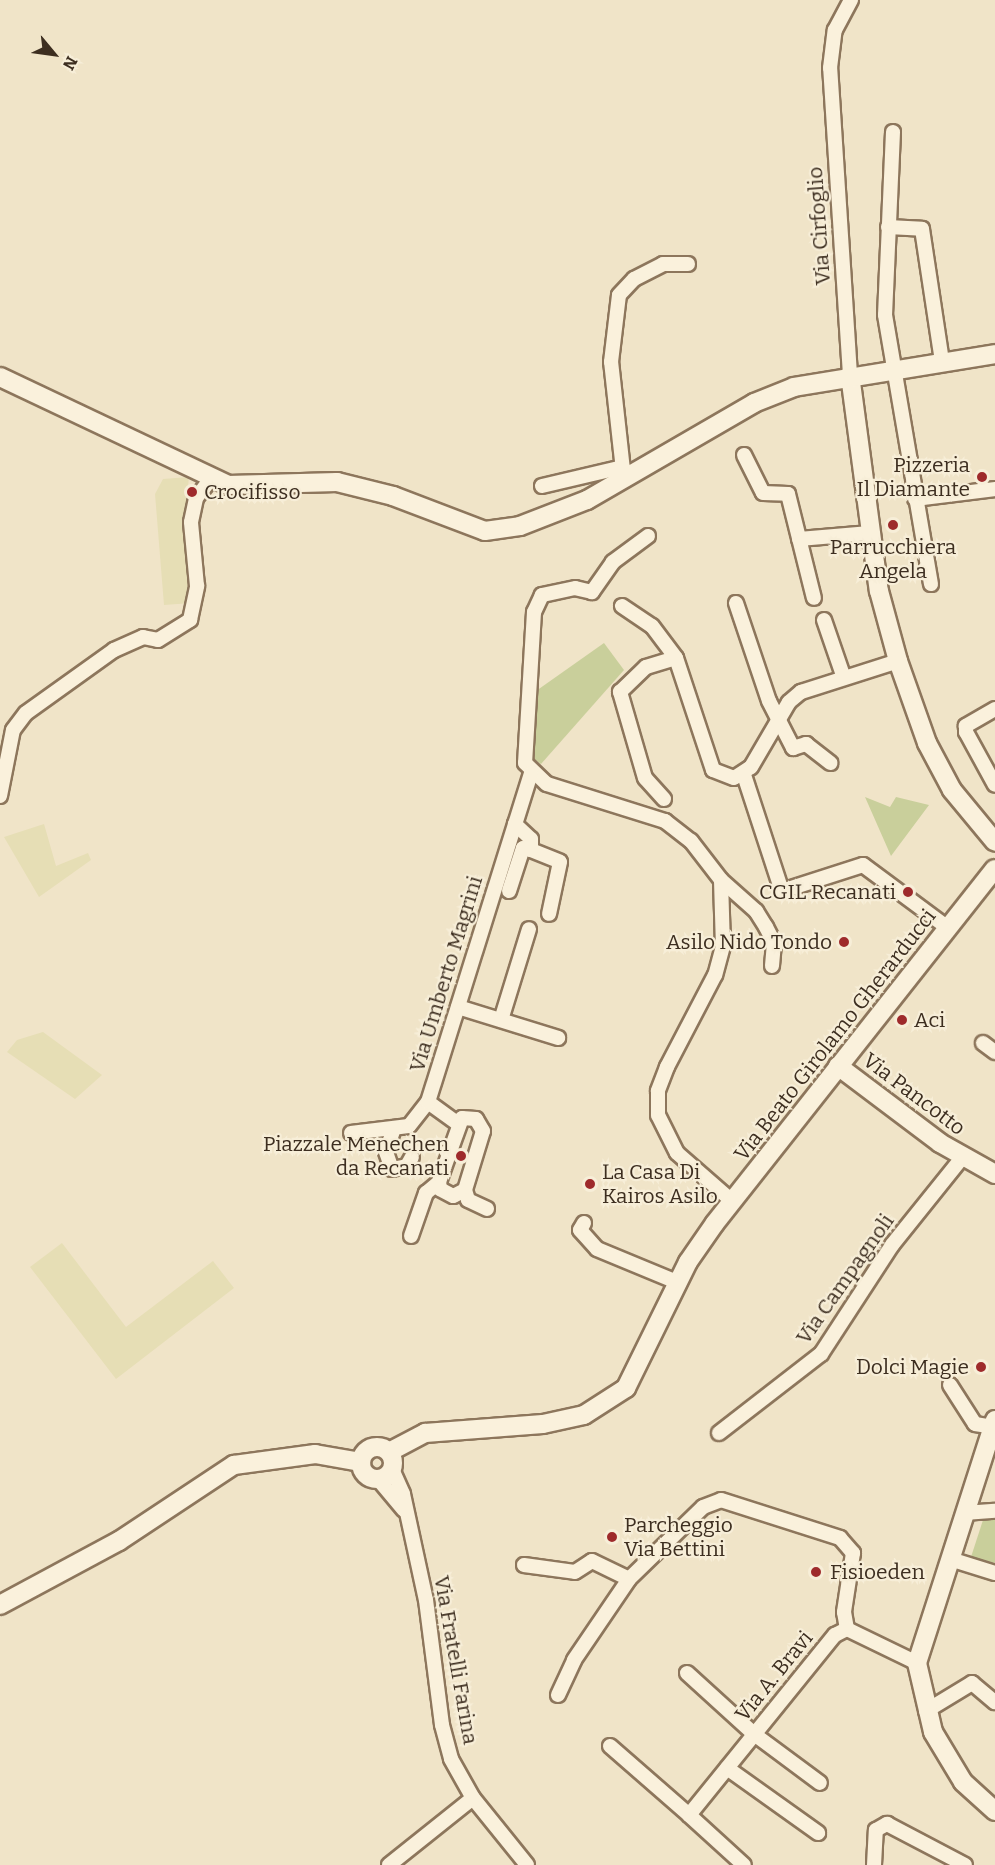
<!DOCTYPE html>
<html>
<head>
<meta charset="utf-8">
<style>
  body { margin:0 }
  #map { position:relative; width:995px; height:1865px; overflow:hidden; background:#f0e4c8; font-family:Bitter,serif }
  div>[style] { position:absolute }
  .farmland>* { inset:0; background:#e6deb5 }
  .green>* { inset:0; background:#c9cf9b }
  .roads { filter:drop-shadow(2px 0 #8d765c) drop-shadow(-2px 0 #8d765c) drop-shadow(0 2px #8d765c) drop-shadow(0 -2px #8d765c) }
  .street>* { height:14px; margin:-7px; padding:0 7px; transform-origin:7px; border-radius:7px; background:#faf1dc }
  .secondary>* { height:18px; margin:-9px; padding:0 9px; transform-origin:9px; border-radius:9px; background:#faf1dc }
  .secondary>.ring { margin:-9px; padding:0; box-sizing:content-box; background:none; border:18px solid #faf1dc; border-radius:50% }
  .dots>* { width:16px; height:16px; translate:-50% -50%; box-sizing:border-box; border:3px solid #f7eed8; border-radius:50% }
  span { translate:-50% -50%; white-space:nowrap; text-align:center; line-height:1.15; -webkit-text-stroke:4.5px #f7eed8; paint-order:stroke }
  .street-label { font-size:21px; color:#3d2e20 }
  .poi-label { font-size:21px; color:#3d2e20 }
  .right { translate:-100% -50%; text-align:right }
  .left { translate:0 -50%; text-align:left }
  .north { position:absolute; left:24px; top:24px; width:60px; height:60px; -webkit-text-stroke:4px #f7eed8; paint-order:stroke; rotate:119deg; font-size:16px; font-weight:700; line-height:24px; text-align:center; color:#3d2e20 }
  .north::after { content:''; display:block; margin:auto; width:21px; height:27px; background:#3d2e20; clip-path:polygon(50% 0,100% 100%,50% 72%,0 100%) }
</style>
</head>
<body>
<div id="map">
  <div class="farmland">
    <div style="clip-path:polygon(189px 477px,184px 522px,191px 603px,164px 605px,155px 494px,163px 479px)"></div>
    <div style="clip-path:polygon(44px 824px,56px 866px,88px 853px,91px 860px,39px 897px,4px 837px)"></div>
    <div style="clip-path:polygon(43px 1032px,102px 1075px,75px 1099px,7px 1052px,17px 1040px)"></div>
    <div style="clip-path:polygon(62px 1243px,126px 1327px,213px 1261px,234px 1288px,116px 1379px,30px 1267px)"></div>
  </div>
  <div class="green">
    <div style="clip-path:polygon(604px 643px,624px 670px,541px 764px,533px 758px,536px 691px)"></div>
    <div style="clip-path:polygon(865px 797px,890px 807px,896px 797px,929px 805px,891px 856px)"></div>
    <div style="clip-path:polygon(984px 1517px,995px 1517px,995px 1563px,971px 1557px)"></div>
  </div>
  <div class="roads">
    <div class="street">
      <div style="left:893px;top:132px;width:183px;rotate:92.5deg"></div>
      <div style="left:885px;top:315px;width:273px;rotate:80.3deg"></div>
      <div style="left:888px;top:227px;width:34px;rotate:3deg"></div>
      <div style="left:922px;top:229px;width:134px;rotate:81.4deg"></div>
      <div style="left:850px;top:375px;width:308px;rotate:-93.7deg"></div>
      <div style="left:830px;top:68px;width:38px;rotate:-83deg"></div>
      <div style="left:835px;top:30px;width:34px;rotate:-62deg"></div>
      <div style="left:744px;top:455px;width:42px;rotate:63.4deg"></div>
      <div style="left:763px;top:493px;width:25px;rotate:2deg"></div>
      <div style="left:788px;top:494px;width:107px;rotate:76deg"></div>
      <div style="left:624px;top:479px;width:118px;rotate:-96.3deg"></div>
      <div style="left:611px;top:362px;width:67px;rotate:-83.2deg"></div>
      <div style="left:619px;top:295px;width:22px;rotate:-47deg"></div>
      <div style="left:634px;top:279px;width:33px;rotate:-27deg"></div>
      <div style="left:663px;top:264px;width:25px"></div>
      <div style="left:542px;top:486px;width:83px;rotate:-13.2deg"></div>
      <div style="left:915px;top:499px;width:81px;rotate:-7.1deg"></div>
      <div style="left:648px;top:536px;width:44px;rotate:143.4deg"></div>
      <div style="left:613px;top:562px;width:37px;rotate:125deg"></div>
      <div style="left:592px;top:592px;width:17px;rotate:-167deg"></div>
      <div style="left:575px;top:588px;width:34px;rotate:168deg"></div>
      <div style="left:542px;top:595px;width:19px;rotate:115deg"></div>
      <div style="left:534px;top:612px;width:151px;rotate:93.4deg"></div>
      <div style="left:525px;top:763px;width:30px;rotate:44deg"></div>
      <div style="left:547px;top:784px;width:124px;rotate:17.4deg"></div>
      <div style="left:665px;top:821px;width:33px;rotate:38deg"></div>
      <div style="left:691px;top:841px;width:49px;rotate:52.4deg"></div>
      <div style="left:721px;top:880px;width:66px;rotate:88.3deg"></div>
      <div style="left:723px;top:946px;width:30px;rotate:105deg"></div>
      <div style="left:715px;top:975px;width:104px;rotate:117.6deg"></div>
      <div style="left:667px;top:1067px;width:26px;rotate:111deg"></div>
      <div style="left:658px;top:1091px;width:24px;rotate:90deg"></div>
      <div style="left:658px;top:1115px;width:42px;rotate:63.4deg"></div>
      <div style="left:677px;top:1153px;width:73px;rotate:41.1deg"></div>
      <div style="left:799px;top:539px;width:71px;rotate:-4.8deg"></div>
      <div style="left:736px;top:603px;width:103px;rotate:71.4deg"></div>
      <div style="left:769px;top:701px;width:53px;rotate:62.9deg"></div>
      <div style="left:793px;top:748px;width:14px;rotate:-17deg"></div>
      <div style="left:806px;top:744px;width:31px;rotate:38deg"></div>
      <div style="left:622px;top:606px;width:36px;rotate:34deg"></div>
      <div style="left:652px;top:626px;width:40px;rotate:53deg"></div>
      <div style="left:824px;top:620px;width:61px;rotate:71deg"></div>
      <div style="left:995px;top:709px;width:34px;rotate:150deg"></div>
      <div style="left:966px;top:726px;width:6px;rotate:90deg"></div>
      <div style="left:966px;top:732px;width:60px;rotate:61.3deg"></div>
      <div style="left:744px;top:775px;width:122px;rotate:71.9deg"></div>
      <div style="left:782px;top:891px;width:85px;rotate:-17.8deg"></div>
      <div style="left:863px;top:865px;width:106px;rotate:36.5deg"></div>
      <div style="left:0;top:796px;width:67px;rotate:-78.9deg"></div>
      <div style="left:13px;top:730px;width:21px;rotate:-53deg"></div>
      <div style="left:26px;top:713px;width:108px;rotate:-35.6deg"></div>
      <div style="left:114px;top:650px;width:32px;rotate:-24deg"></div>
      <div style="left:143px;top:637px;width:15px;rotate:11deg"></div>
      <div style="left:158px;top:640px;width:38px;rotate:-32deg"></div>
      <div style="left:190px;top:620px;width:35px;rotate:-78deg"></div>
      <div style="left:197px;top:586px;width:64px;rotate:-95.4deg"></div>
      <div style="left:191px;top:522px;width:25px;rotate:-78deg"></div>
      <div style="left:196px;top:498px;width:24px;rotate:-52deg"></div>
      <div style="left:664px;top:799px;width:28px;rotate:-132deg"></div>
      <div style="left:645px;top:778px;width:90px;rotate:-106.2deg"></div>
      <div style="left:620px;top:692px;width:36px;rotate:-44deg"></div>
      <div style="left:646px;top:667px;width:31px;rotate:-17deg"></div>
      <div style="left:676px;top:658px;width:118px;rotate:71.7deg"></div>
      <div style="left:713px;top:770px;width:22px;rotate:21deg"></div>
      <div style="left:734px;top:778px;width:20px;rotate:-33deg"></div>
      <div style="left:751px;top:767px;width:75px;rotate:-59.7deg"></div>
      <div style="left:789px;top:702px;width:16px;rotate:-40deg"></div>
      <div style="left:801px;top:692px;width:102px;rotate:-17.7deg"></div>
      <div style="left:531px;top:850px;width:31px;rotate:22deg"></div>
      <div style="left:560px;top:862px;width:53px;rotate:101.9deg"></div>
      <div style="left:721px;top:880px;width:47px;rotate:41.5deg"></div>
      <div style="left:756px;top:911px;width:19px;rotate:58deg"></div>
      <div style="left:766px;top:927px;width:18px;rotate:63deg"></div>
      <div style="left:774px;top:943px;width:23px;rotate:95deg"></div>
      <div style="left:509px;top:891px;width:45px;rotate:-72deg"></div>
      <div style="left:523px;top:848px;width:8px;rotate:14deg"></div>
      <div style="left:531px;top:850px;width:11px;rotate:-90deg"></div>
      <div style="left:531px;top:839px;width:22px;rotate:-137deg"></div>
      <div style="left:458px;top:1007px;width:105px;rotate:17.2deg"></div>
      <div style="left:501px;top:1020px;width:95px;rotate:-72.9deg"></div>
      <div style="left:983px;top:1043px;width:15px;rotate:37deg"></div>
      <div style="left:428px;top:1102px;width:36px;rotate:36deg"></div>
      <div style="left:462px;top:1118px;width:14px;rotate:4deg"></div>
      <div style="left:476px;top:1119px;width:14px;rotate:60deg"></div>
      <div style="left:483px;top:1131px;width:62px;rotate:107deg"></div>
      <div style="left:465px;top:1190px;width:13px;rotate:153deg"></div>
      <div style="left:453px;top:1196px;width:15px;rotate:-152deg"></div>
      <div style="left:440px;top:1189px;width:7px;rotate:-98deg"></div>
      <div style="left:439px;top:1182px;width:68px;rotate:-70.2deg"></div>
      <div style="left:393px;top:1131px;width:22px;rotate:108deg"></div>
      <div style="left:386px;top:1152px;width:18px;rotate:71deg"></div>
      <div style="left:392px;top:1169px;width:15px;rotate:-11deg"></div>
      <div style="left:407px;top:1166px;width:10px;rotate:-61deg"></div>
      <div style="left:351px;top:1133px;width:58px;rotate:-6.9deg"></div>
      <div style="left:409px;top:1126px;width:31px;rotate:-52deg"></div>
      <div style="left:428px;top:1102px;width:345px;rotate:-72.6deg"></div>
      <div style="left:465px;top:1190px;width:10px;rotate:73deg"></div>
      <div style="left:468px;top:1200px;width:21px;rotate:25deg"></div>
      <div style="left:584px;top:1223px;width:8px;rotate:120deg"></div>
      <div style="left:580px;top:1230px;width:25px;rotate:48deg"></div>
      <div style="left:597px;top:1249px;width:89px;rotate:22.5deg"></div>
      <div style="left:411px;top:1236px;width:46px;rotate:-70.8deg"></div>
      <div style="left:426px;top:1193px;width:17px;rotate:-40deg"></div>
      <div style="left:950px;top:1385px;width:46px;rotate:57.3deg"></div>
      <div style="left:975px;top:1424px;width:20px;rotate:9deg"></div>
      <div style="left:719px;top:1433px;width:129px;rotate:-37.8deg"></div>
      <div style="left:821px;top:1354px;width:130px;rotate:-56.9deg"></div>
      <div style="left:892px;top:1245px;width:112px;rotate:-51.2deg"></div>
      <div style="left:392px;top:1469px;width:27px;rotate:66deg"></div>
      <div style="left:403px;top:1494px;width:108px;rotate:77.8deg"></div>
      <div style="left:426px;top:1600px;width:126px;rotate:82.7deg"></div>
      <div style="left:442px;top:1725px;width:35px;rotate:75deg"></div>
      <div style="left:451px;top:1759px;width:45px;rotate:60.6deg"></div>
      <div style="left:473px;top:1798px;width:86px;rotate:51.1deg"></div>
      <div style="left:378px;top:1479px;width:40px;rotate:50deg"></div>
      <div style="left:964px;top:1513px;width:31px;rotate:-4deg"></div>
      <div style="left:950px;top:1559px;width:47px;rotate:17.3deg"></div>
      <div style="left:524px;top:1565px;width:51px;rotate:7.8deg"></div>
      <div style="left:575px;top:1572px;width:20px;rotate:-33deg"></div>
      <div style="left:592px;top:1561px;width:41px;rotate:25.9deg"></div>
      <div style="left:687px;top:1673px;width:91px;rotate:42.3deg"></div>
      <div style="left:754px;top:1734px;width:82px;rotate:36.6deg"></div>
      <div style="left:558px;top:1695px;width:38px;rotate:-65deg"></div>
      <div style="left:574px;top:1660px;width:98px;rotate:-55.8deg"></div>
      <div style="left:629px;top:1579px;width:103px;rotate:-44.2deg"></div>
      <div style="left:703px;top:1507px;width:19px;rotate:-21deg"></div>
      <div style="left:721px;top:1500px;width:125px;rotate:17.7deg"></div>
      <div style="left:840px;top:1538px;width:20px;rotate:49deg"></div>
      <div style="left:853px;top:1553px;width:60px;rotate:98.7deg"></div>
      <div style="left:844px;top:1612px;width:17px;rotate:80deg"></div>
      <div style="left:926px;top:1711px;width:54px;rotate:-31.3deg"></div>
      <div style="left:972px;top:1683px;width:30px;rotate:40deg"></div>
      <div style="left:610px;top:1746px;width:105px;rotate:41.1deg"></div>
      <div style="left:689px;top:1815px;width:232px;rotate:-51deg"></div>
      <div style="left:835px;top:1635px;width:13px;rotate:-27deg"></div>
      <div style="left:847px;top:1629px;width:78px;rotate:25.9deg"></div>
      <div style="left:727px;top:1768px;width:112px;rotate:35.5deg"></div>
      <div style="left:689px;top:1815px;width:74px;rotate:42.3deg"></div>
      <div style="left:389px;top:1865px;width:107px;rotate:-38.6deg"></div>
      <div style="left:874px;top:1865px;width:35px;rotate:-87deg"></div>
      <div style="left:876px;top:1830px;width:13px;rotate:-29deg"></div>
      <div style="left:887px;top:1824px;width:88px;rotate:27.7deg"></div>
    </div>
    <div class="secondary">
      <div style="left:850px;top:375px;width:218px;rotate:82.4deg"></div>
      <div style="left:879px;top:591px;width:73px;rotate:74.8deg"></div>
      <div style="left:898px;top:661px;width:87px;rotate:70.5deg"></div>
      <div style="left:927px;top:743px;width:53px;rotate:62deg"></div>
      <div style="left:952px;top:790px;width:67px;rotate:50.4deg"></div>
      <div style="left:0;top:377px;width:252px;rotate:25.3deg"></div>
      <div style="left:228px;top:485px;width:109px;rotate:-1.6deg"></div>
      <div style="left:337px;top:482px;width:58px;rotate:14deg"></div>
      <div style="left:393px;top:496px;width:98px;rotate:20.8deg"></div>
      <div style="left:485px;top:531px;width:35px;rotate:-8deg"></div>
      <div style="left:520px;top:526px;width:72px;rotate:-21.2deg"></div>
      <div style="left:587px;top:500px;width:193px;rotate:-30.1deg"></div>
      <div style="left:754px;top:403px;width:43px;rotate:-21.8deg"></div>
      <div style="left:794px;top:387px;width:204px;rotate:-9.3deg"></div>
      <div style="left:838px;top:1066px;width:128px;rotate:37deg"></div>
      <div style="left:940px;top:1143px;width:63px;rotate:29.4deg"></div>
      <div style="left:995px;top:1420px;width:255px;rotate:107.8deg"></div>
      <div style="left:917px;top:1663px;width:71px;rotate:76.9deg"></div>
      <div style="left:933px;top:1732px;width:58px;rotate:59deg"></div>
      <div style="left:963px;top:1782px;width:43px;rotate:42.2deg"></div>
      <div class="ring" style="left:361px;top:1447px;width:14px;height:14px"></div>
      <div style="left:389px;top:1452px;width:41px;rotate:-27.8deg"></div>
      <div style="left:425px;top:1433px;width:118px;rotate:-4.4deg"></div>
      <div style="left:543px;top:1424px;width:42px;rotate:-12.4deg"></div>
      <div style="left:584px;top:1415px;width:50px;rotate:-32.7deg"></div>
      <div style="left:626px;top:1388px;width:140px;rotate:-63.8deg"></div>
      <div style="left:688px;top:1262px;width:47px;rotate:-55.3deg"></div>
      <div style="left:715px;top:1223px;width:451px;rotate:-51.7deg"></div>
      <div style="left:0;top:1605px;width:135px;rotate:-28.3deg"></div>
      <div style="left:119px;top:1541px;width:138px;rotate:-33.5deg"></div>
      <div style="left:234px;top:1465px;width:82px;rotate:-7.7deg"></div>
      <div style="left:315px;top:1454px;width:47px;rotate:9.9deg"></div>
    </div>
  </div>
  <div class="dots">
    <div style="left:982px;top:477px;background:#9e2a2b"></div>
    <div style="left:192px;top:492px;background:#9e2a2b"></div>
    <div style="left:893px;top:525px;background:#9e2a2b"></div>
    <div style="left:908px;top:892px;background:#9e2a2b"></div>
    <div style="left:844px;top:942px;background:#9e2a2b"></div>
    <div style="left:902px;top:1020px;background:#9e2a2b"></div>
    <div style="left:461px;top:1156px;background:#9e2a2b"></div>
    <div style="left:590px;top:1184px;background:#9e2a2b"></div>
    <div style="left:981px;top:1367px;background:#9e2a2b"></div>
    <div style="left:612px;top:1537px;background:#9e2a2b"></div>
    <div style="left:816px;top:1572px;background:#9e2a2b"></div>
  </div>
  <div class="street-label">
    <span style="left:819px;top:226px;rotate:-94deg">Via Cirfoglio</span>
    <span style="left:446px;top:974px;rotate:-73deg">Via Umberto Magrini</span>
    <span style="left:835px;top:1035px;rotate:-52deg">Via Beato Girolamo Gherarducci</span>
    <span style="left:914px;top:1094px;rotate:37deg">Via Pancotto</span>
    <span style="left:845px;top:1279px;rotate:-55deg">Via Campagnoli</span>
    <span style="left:456px;top:1660px;rotate:80deg">Via Fratelli Farina</span>
    <span style="left:774px;top:1676px;rotate:-51deg">Via A. Bravi</span>
  </div>
  <div class="poi-label">
    <span class="right" style="left:970px;top:477px">Pizzeria<br>Il Diamante</span>
    <span class="left" style="left:204px;top:492px">Crocifisso</span>
    <span style="left:893px;top:559px">Parrucchiera<br>Angela</span>
    <span class="right" style="left:896px;top:892px">CGIL Recanati</span>
    <span class="right" style="left:832px;top:942px">Asilo Nido Tondo</span>
    <span class="left" style="left:914px;top:1020px">Aci</span>
    <span class="right" style="left:449px;top:1156px">Piazzale Menechen<br>da Recanati</span>
    <span class="left" style="left:602px;top:1184px">La Casa Di<br>Kairos Asilo</span>
    <span class="right" style="left:969px;top:1367px">Dolci Magie</span>
    <span class="left" style="left:624px;top:1537px">Parcheggio<br>Via Bettini</span>
    <span class="left" style="left:830px;top:1572px">Fisioeden</span>
  </div>
  <div class="north">N</div>
</div>
</body>
</html>
